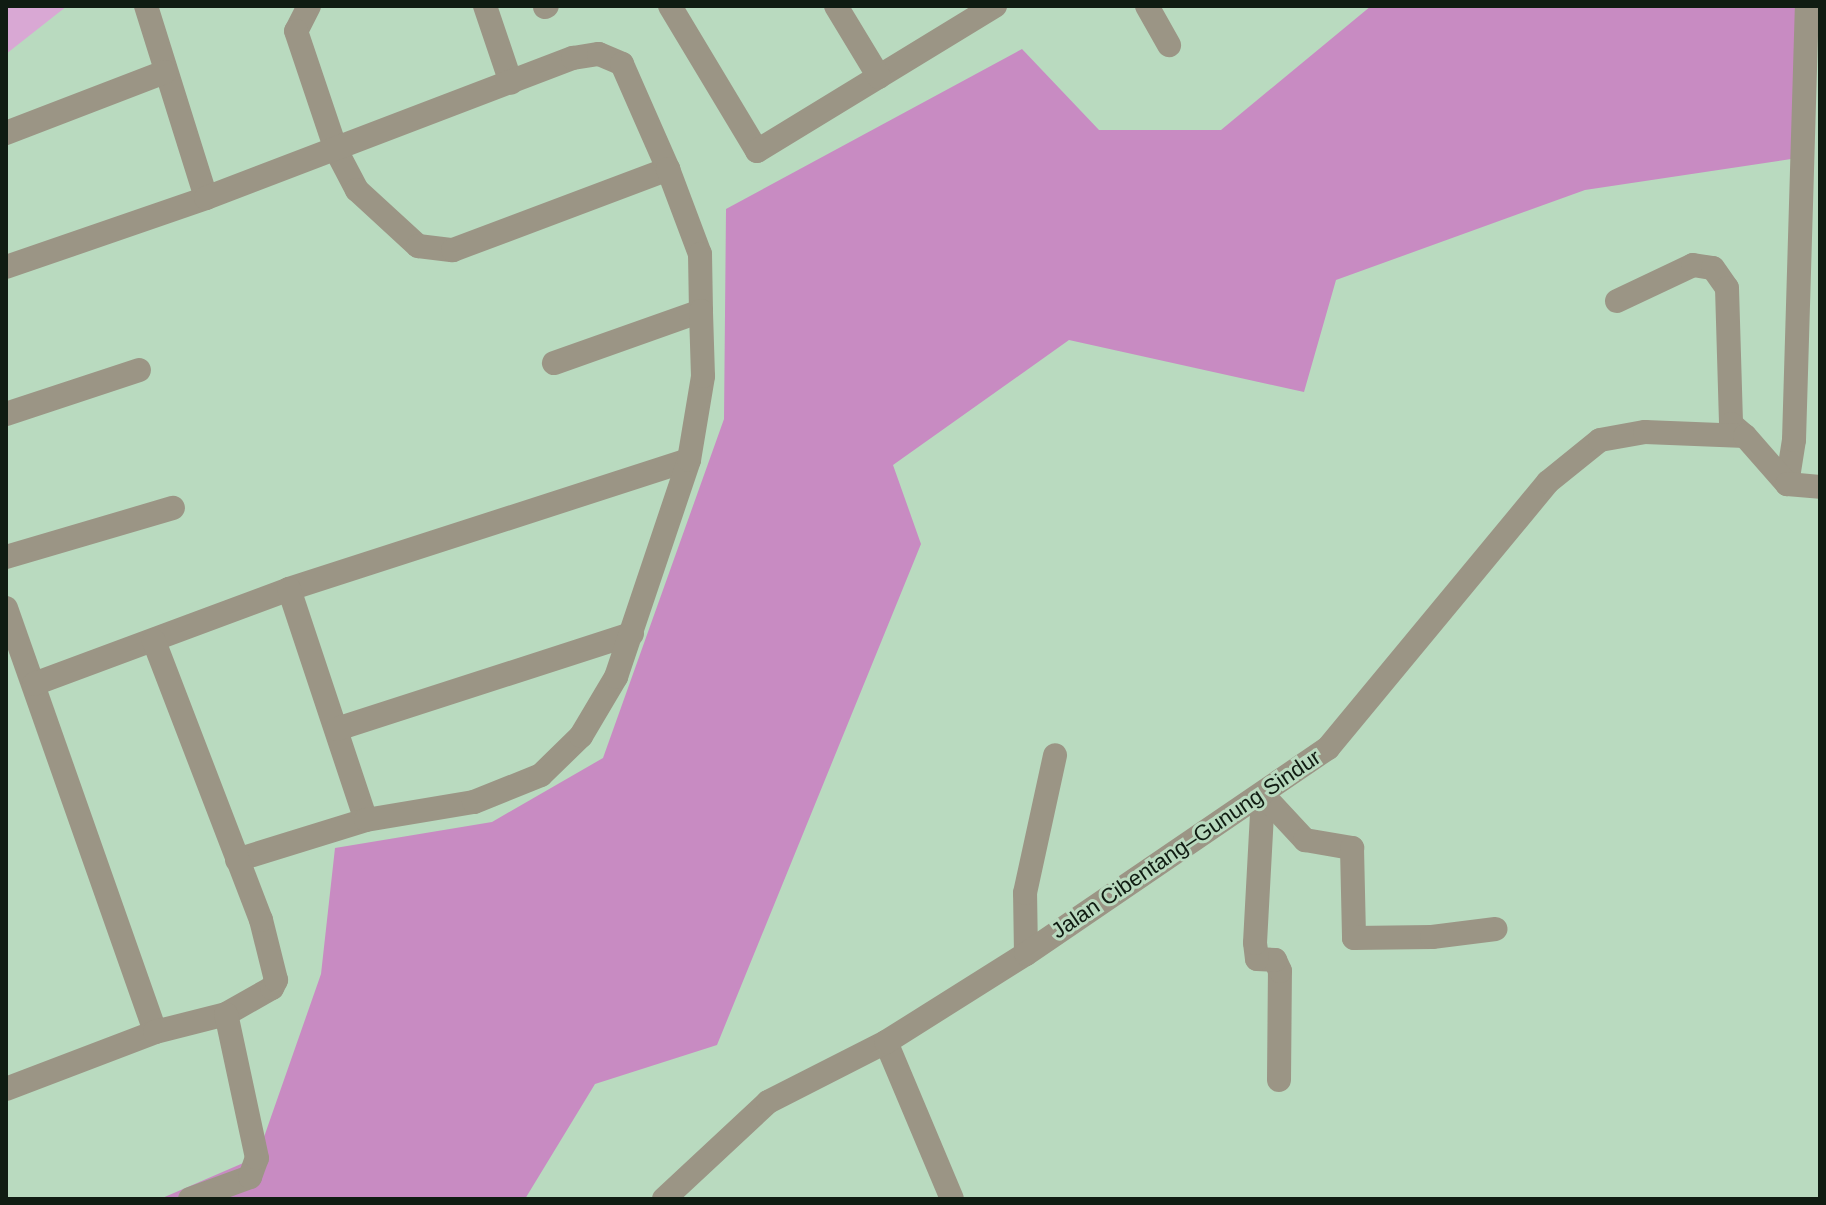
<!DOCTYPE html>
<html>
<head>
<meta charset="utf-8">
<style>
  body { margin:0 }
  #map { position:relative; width:1826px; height:1205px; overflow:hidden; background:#b9dabf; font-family:Helvetica,sans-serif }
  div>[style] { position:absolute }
  .green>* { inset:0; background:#d9a8d4 }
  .forest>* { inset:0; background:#c88bc2 }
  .minor>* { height:24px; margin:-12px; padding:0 12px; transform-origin:12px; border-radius:12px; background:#9b9585 }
  .tertiary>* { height:24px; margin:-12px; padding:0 12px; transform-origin:12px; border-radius:12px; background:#9b9585 }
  span { translate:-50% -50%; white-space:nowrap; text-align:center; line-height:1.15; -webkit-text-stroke:6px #b9dabf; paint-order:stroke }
  .street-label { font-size:22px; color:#101c12 }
  .frame { position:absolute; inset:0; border:8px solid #101c12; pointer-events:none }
</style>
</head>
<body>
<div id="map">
  <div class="green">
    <div style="clip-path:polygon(6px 6px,67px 6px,6px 54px)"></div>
  </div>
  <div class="forest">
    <div style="clip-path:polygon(1371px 6px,1810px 6px,1811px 156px,1585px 190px,1336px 280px,1304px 392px,1069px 340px,893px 465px,921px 544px,717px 1045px,595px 1084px,525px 1199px,160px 1199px,257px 1157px,321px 974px,335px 848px,492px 822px,603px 758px,724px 419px,726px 209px,1022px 49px,1099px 130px,1221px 130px)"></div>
  </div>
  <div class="minor">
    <div style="left:146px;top:6px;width:201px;rotate:72.6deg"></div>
    <div style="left:309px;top:6px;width:28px;rotate:117deg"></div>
    <div style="left:296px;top:31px;width:126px;rotate:71.4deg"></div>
    <div style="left:336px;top:150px;width:45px;rotate:62.3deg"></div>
    <div style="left:357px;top:190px;width:83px;rotate:42.6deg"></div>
    <div style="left:418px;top:246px;width:35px;rotate:7deg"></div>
    <div style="left:453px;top:250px;width:230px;rotate:-20.6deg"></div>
    <div style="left:485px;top:6px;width:81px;rotate:71.3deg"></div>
    <div style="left:670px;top:6px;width:169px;rotate:59deg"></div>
    <div style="left:757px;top:151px;width:279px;rotate:-31.4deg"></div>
    <div style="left:836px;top:6px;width:83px;rotate:58.8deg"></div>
    <div style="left:1147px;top:6px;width:45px;rotate:60.6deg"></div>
    <div style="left:545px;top:7px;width:2px;rotate:-27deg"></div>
    <div style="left:6px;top:133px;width:170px;rotate:-21deg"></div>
    <div style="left:6px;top:267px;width:212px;rotate:-19deg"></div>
    <div style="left:206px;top:198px;width:393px;rotate:-20.9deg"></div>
    <div style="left:573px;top:58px;width:26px;rotate:-9deg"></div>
    <div style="left:599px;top:54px;width:25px;rotate:23deg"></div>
    <div style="left:622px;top:64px;width:115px;rotate:66.3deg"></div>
    <div style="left:668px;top:169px;width:91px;rotate:69.4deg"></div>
    <div style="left:700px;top:254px;width:57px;rotate:89deg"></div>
    <div style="left:701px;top:311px;width:156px;rotate:160.5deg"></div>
    <div style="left:1617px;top:301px;width:84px;rotate:-25.3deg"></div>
    <div style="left:1693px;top:265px;width:20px;rotate:9deg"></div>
    <div style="left:1713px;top:268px;width:24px;rotate:55deg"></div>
    <div style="left:1727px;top:288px;width:136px;rotate:88.3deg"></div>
    <div style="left:1731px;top:424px;width:18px;rotate:41deg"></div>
    <div style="left:6px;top:414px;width:140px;rotate:-18.3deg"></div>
    <div style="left:1787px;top:484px;width:45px;rotate:-81deg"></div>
    <div style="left:1794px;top:440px;width:434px;rotate:-88.3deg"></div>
    <div style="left:6px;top:557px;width:174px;rotate:-16.4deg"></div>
    <div style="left:289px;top:589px;width:420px;rotate:-17.9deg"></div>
    <div style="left:6px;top:608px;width:449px;rotate:70.6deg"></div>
    <div style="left:34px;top:684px;width:272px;rotate:-20.4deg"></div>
    <div style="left:289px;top:589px;width:243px;rotate:71.6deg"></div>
    <div style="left:366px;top:820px;width:135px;rotate:162.8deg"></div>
    <div style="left:337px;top:729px;width:310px;rotate:-17.9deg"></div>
    <div style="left:366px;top:820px;width:109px;rotate:-9.5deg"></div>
    <div style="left:474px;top:802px;width:72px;rotate:-21.9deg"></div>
    <div style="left:541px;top:775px;width:56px;rotate:-44.3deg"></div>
    <div style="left:581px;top:736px;width:69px;rotate:-59.3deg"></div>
    <div style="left:616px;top:677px;width:229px;rotate:-71.4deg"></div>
    <div style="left:689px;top:460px;width:85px;rotate:-80.5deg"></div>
    <div style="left:703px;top:376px;width:65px;rotate:-91.8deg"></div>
    <div style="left:1026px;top:954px;width:61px;rotate:-90.9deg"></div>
    <div style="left:1025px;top:893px;width:141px;rotate:-77.7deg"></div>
    <div style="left:886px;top:1042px;width:170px;rotate:67.2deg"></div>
    <div style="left:1279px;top:1080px;width:109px;rotate:-89.5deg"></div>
    <div style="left:1280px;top:971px;width:12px;rotate:-114deg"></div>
    <div style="left:1275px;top:960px;width:18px;rotate:-177deg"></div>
    <div style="left:1257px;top:959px;width:16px;rotate:-97deg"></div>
    <div style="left:1255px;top:943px;width:148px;rotate:-86.9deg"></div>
    <div style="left:1263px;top:795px;width:62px;rotate:47deg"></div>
    <div style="left:1305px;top:840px;width:48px;rotate:9.7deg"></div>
    <div style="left:1352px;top:848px;width:90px;rotate:88.7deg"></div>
    <div style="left:1354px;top:938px;width:78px;rotate:-0.7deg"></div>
    <div style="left:1432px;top:937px;width:64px;rotate:-7.2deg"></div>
    <div style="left:6px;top:1089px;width:160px;rotate:-20.9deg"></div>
    <div style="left:155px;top:1032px;width:73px;rotate:-14.2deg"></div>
    <div style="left:226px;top:1014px;width:53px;rotate:-29.5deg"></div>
    <div style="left:272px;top:988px;width:9px;rotate:-63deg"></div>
    <div style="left:276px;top:980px;width:62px;rotate:-104deg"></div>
    <div style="left:261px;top:920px;width:299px;rotate:-111deg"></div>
    <div style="left:190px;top:1199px;width:64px;rotate:-20.1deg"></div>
    <div style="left:250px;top:1177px;width:20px;rotate:-70deg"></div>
    <div style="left:257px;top:1158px;width:147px;rotate:-102.1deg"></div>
  </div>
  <div class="tertiary">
    <div style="left:664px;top:1199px;width:142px;rotate:-43deg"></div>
    <div style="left:768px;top:1102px;width:132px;rotate:-27deg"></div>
    <div style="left:886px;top:1042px;width:165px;rotate:-32.2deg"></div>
    <div style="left:1026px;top:954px;width:366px;rotate:-34.3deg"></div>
    <div style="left:1328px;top:748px;width:345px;rotate:-50.4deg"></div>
    <div style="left:1548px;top:482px;width:67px;rotate:-38.9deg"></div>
    <div style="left:1600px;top:440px;width:46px;rotate:-10.1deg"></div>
    <div style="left:1645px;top:432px;width:100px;rotate:2.3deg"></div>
    <div style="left:1745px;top:436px;width:64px;rotate:48.8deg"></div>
    <div style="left:1787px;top:484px;width:33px;rotate:5deg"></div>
  </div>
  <div class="street-label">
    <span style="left:1186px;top:844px;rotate:-34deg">Jalan Cibentang–Gunung Sindur</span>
  </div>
  <div class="frame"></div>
</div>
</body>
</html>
